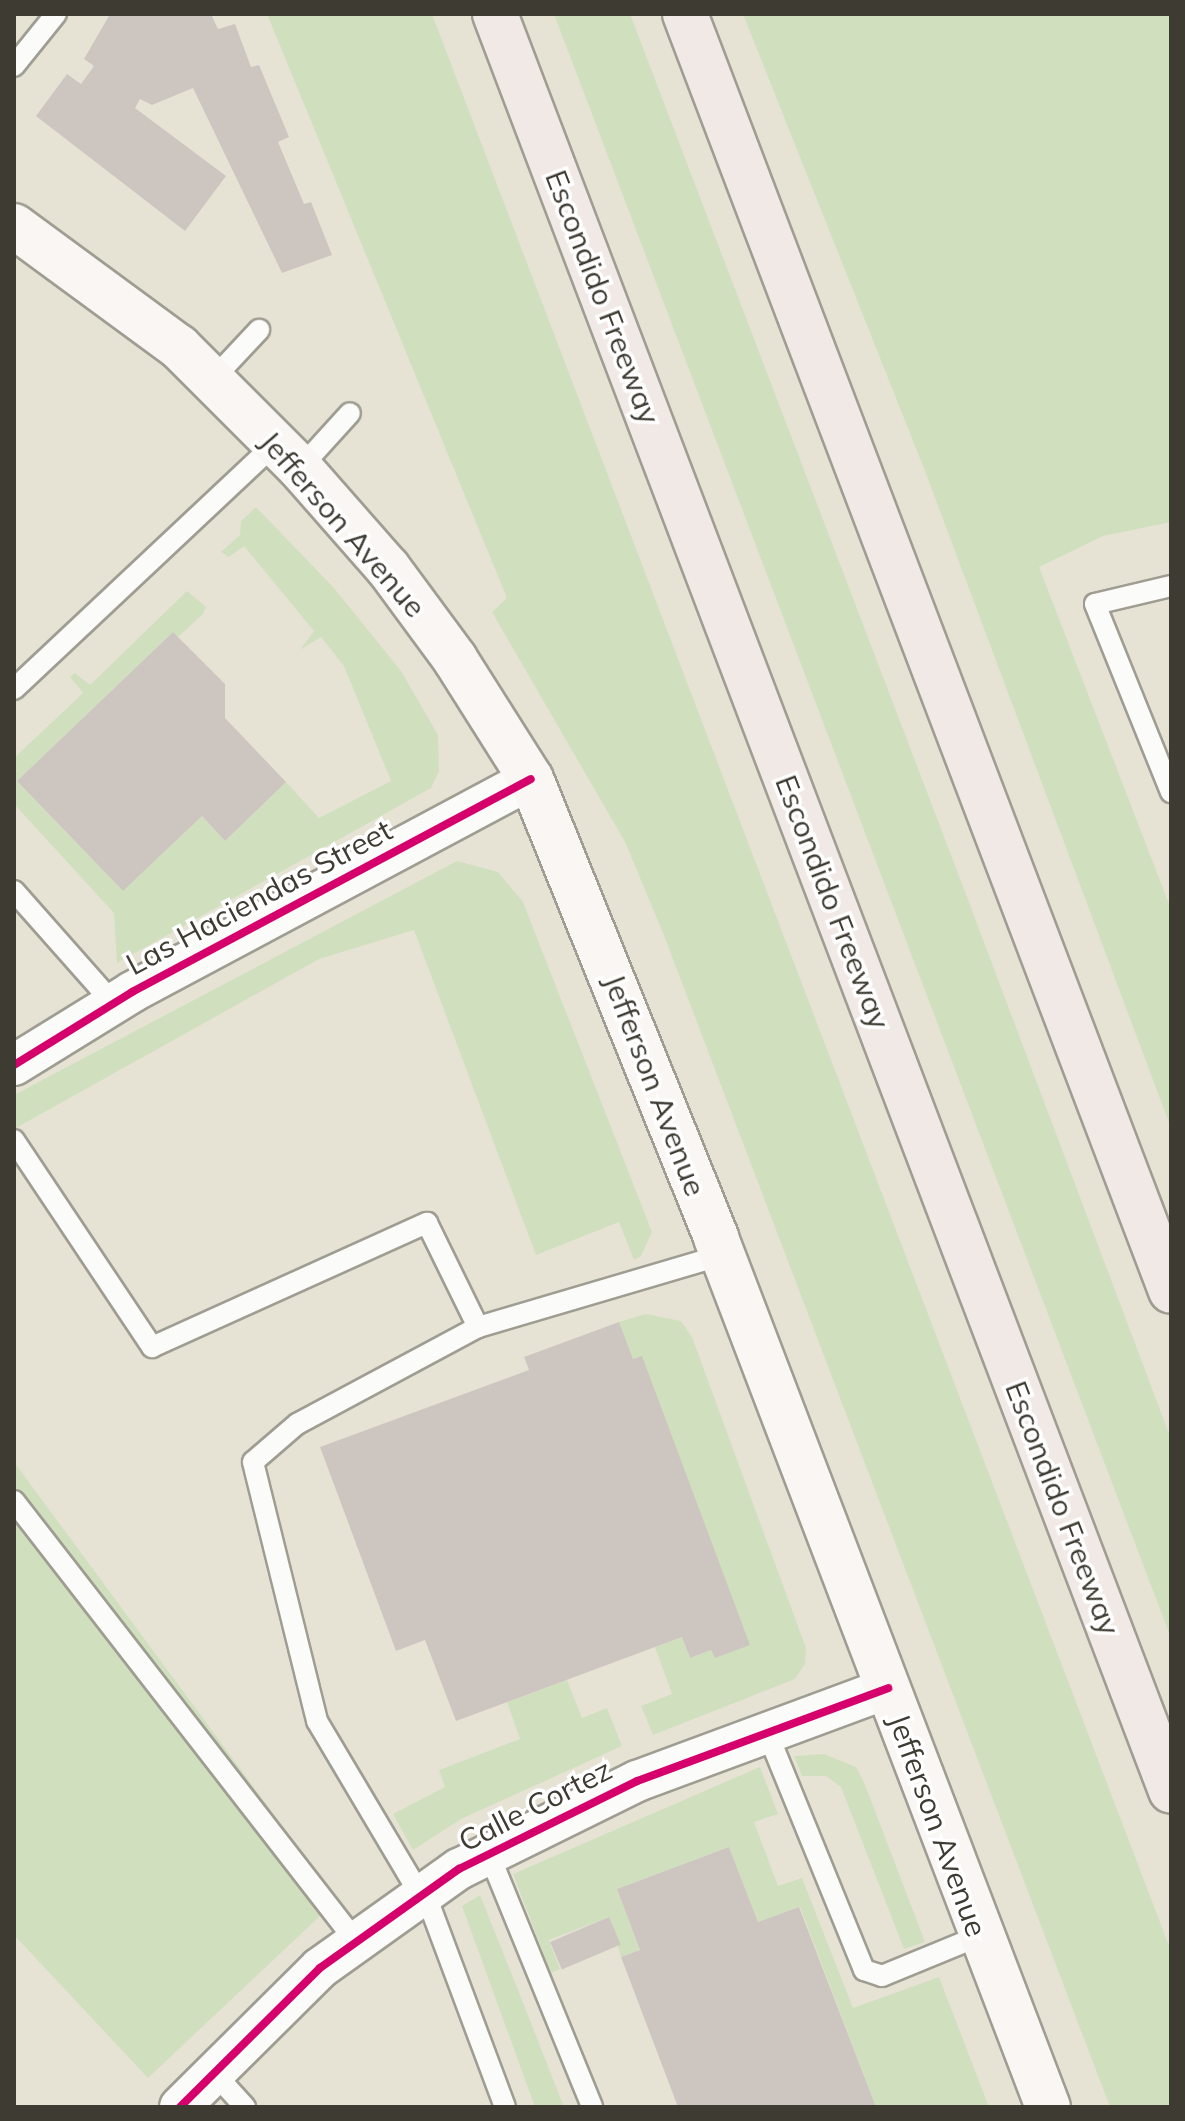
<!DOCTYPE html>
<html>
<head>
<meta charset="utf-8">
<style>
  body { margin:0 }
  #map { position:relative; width:1185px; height:2121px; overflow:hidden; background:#e6e3d5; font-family:Mulish,sans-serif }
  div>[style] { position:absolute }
  .green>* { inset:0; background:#d0e0be }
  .building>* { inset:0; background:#cdc6c0; transform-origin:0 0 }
  .roads { filter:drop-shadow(2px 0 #9f9d92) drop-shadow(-2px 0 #9f9d92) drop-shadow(0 2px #9f9d92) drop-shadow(0 -2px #9f9d92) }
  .service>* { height:20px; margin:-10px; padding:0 10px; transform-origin:10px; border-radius:10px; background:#fbfbf9 }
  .minor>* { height:40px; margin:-20px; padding:0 20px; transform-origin:20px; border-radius:20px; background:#fbfbf9 }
  .secondary>* { height:44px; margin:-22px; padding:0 22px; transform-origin:22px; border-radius:22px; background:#f9f6f3 }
  .motorway>* { height:44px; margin:-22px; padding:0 22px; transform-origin:22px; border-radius:22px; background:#f1e9e5 }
  .cycleway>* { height:8px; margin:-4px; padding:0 4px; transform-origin:4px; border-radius:4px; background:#d6006c }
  span { translate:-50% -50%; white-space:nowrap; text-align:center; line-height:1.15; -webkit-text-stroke:7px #fff; paint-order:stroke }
  .street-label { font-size:30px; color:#3d3b32 }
  .frame { position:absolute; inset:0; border:16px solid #3d3b32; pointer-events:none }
</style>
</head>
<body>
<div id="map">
  <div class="green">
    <div style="clip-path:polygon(267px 14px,432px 14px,1171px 1951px,1171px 2107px,1110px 2107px,663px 933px,625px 842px,492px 612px,507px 598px)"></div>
    <div style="clip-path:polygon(554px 14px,630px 14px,956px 868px,1171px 1439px,1171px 1638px)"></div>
    <div style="clip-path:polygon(743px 14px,1171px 14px,1171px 522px,1103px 536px,1039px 567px,1171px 909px,1171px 1128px,925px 471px)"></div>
    <div style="clip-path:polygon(256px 507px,334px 588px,401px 671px,438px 735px,439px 771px,431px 788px,117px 963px,114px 913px,14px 804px,14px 758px,83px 693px,70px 677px,75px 673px,90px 685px,187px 591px,206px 607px,203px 614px,178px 637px,172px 633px,17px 781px,123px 891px,202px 816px,225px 841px,286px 782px,319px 818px,391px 781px,344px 666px,321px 637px,300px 650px,314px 631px,244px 546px,229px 557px,221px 552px,240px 535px,241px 521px)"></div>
    <div style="clip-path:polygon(457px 861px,498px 872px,523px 902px,652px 1232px,641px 1256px,634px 1260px,619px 1222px,536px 1255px,414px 930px,319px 959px,14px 1129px,14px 1095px)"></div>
    <div style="clip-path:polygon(646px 1314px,681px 1321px,692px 1337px,806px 1648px,805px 1664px,795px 1679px,653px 1735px,641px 1706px,672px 1694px,655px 1647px,682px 1637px,690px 1658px,711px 1650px,619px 1322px)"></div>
    <div style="clip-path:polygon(14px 1462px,337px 1900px,148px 2078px,14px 1935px)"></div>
    <div style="clip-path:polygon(567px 1680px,582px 1718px,607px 1708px,622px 1746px,461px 1819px,413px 1850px,393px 1814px,445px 1787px,439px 1770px,520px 1739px,507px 1702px)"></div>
    <div style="clip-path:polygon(824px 1754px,856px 1767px,864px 1782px,925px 1942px,904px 1949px,841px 1787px,826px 1776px,802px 1776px,794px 1756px)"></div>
    <div style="clip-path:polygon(760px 1767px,778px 1814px,754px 1822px,778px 1886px,802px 1878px,853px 2008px,939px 1977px,989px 2107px,876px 2107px,800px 1907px,758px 1922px,729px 1847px,617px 1889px,640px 1950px,621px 1957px,609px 1917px,549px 1940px,560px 1969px,551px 1973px,513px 1874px)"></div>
    <div style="clip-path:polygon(480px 1895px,518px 1990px,564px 2107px,535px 2107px,462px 1906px)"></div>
  </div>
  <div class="building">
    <div style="clip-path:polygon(110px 14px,211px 14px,218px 29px,235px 24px,251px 67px,259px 65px,289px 137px,278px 142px,304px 204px,311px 202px,332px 255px,282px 273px,193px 88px,152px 105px,140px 99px,135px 108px,226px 176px,185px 231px,36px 116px,67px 74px,81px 84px,94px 66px,84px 59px)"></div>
    <div style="clip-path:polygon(173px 632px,225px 684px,225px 718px,286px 782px,225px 841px,202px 816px,123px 891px,17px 781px)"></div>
    <div style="clip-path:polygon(619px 1322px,633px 1359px,642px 1356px,750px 1645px,715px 1658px,711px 1650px,690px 1658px,682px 1637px,456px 1721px,425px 1640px,396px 1651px,320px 1447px,529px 1370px,524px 1357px)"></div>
    <div style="clip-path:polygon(729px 1847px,758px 1922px,799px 1907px,876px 2107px,678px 2107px,621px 1957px,640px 1950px,617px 1889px)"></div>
    <div style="left:609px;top:1917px;width:30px;height:64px;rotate:67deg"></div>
  </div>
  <div class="roads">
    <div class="service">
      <div style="left:14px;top:66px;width:67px;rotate:-51.1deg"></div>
      <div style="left:212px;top:380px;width:69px;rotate:-46.8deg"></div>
      <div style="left:300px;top:468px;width:74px;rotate:-47.7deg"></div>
      <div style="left:1171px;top:586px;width:78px;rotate:166.7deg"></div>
      <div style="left:1095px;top:604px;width:203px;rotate:68deg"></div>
      <div style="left:14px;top:689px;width:359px;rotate:-43.2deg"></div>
      <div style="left:14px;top:891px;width:151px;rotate:48.5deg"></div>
      <div style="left:14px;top:1140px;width:249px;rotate:56.3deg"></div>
      <div style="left:152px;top:1347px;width:302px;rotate:-24.3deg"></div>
      <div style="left:427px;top:1223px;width:116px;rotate:63.9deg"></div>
      <div style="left:478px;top:1327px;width:205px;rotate:151.8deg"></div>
      <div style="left:297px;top:1424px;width:58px;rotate:139.2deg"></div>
      <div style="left:253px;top:1462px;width:267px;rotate:76.1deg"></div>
      <div style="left:317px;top:1721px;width:204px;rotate:59.3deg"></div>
      <div style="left:478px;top:1327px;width:254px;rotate:-16.4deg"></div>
      <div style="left:14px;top:1501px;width:554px;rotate:52.18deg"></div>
      <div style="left:767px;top:1732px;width:257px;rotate:67.8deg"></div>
      <div style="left:864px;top:1970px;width:19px;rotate:18deg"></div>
      <div style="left:882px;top:1976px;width:105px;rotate:-22.4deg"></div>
      <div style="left:489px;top:1854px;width:273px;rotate:67.8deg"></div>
      <div style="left:425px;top:1893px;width:228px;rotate:69.5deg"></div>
      <div style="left:214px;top:2073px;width:46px;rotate:47.6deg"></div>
    </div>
    <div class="minor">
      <div style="left:14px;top:1065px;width:139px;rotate:-31.7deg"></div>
      <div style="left:132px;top:992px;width:452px;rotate:-28.1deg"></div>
      <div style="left:180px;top:2107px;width:197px;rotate:-44.8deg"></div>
      <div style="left:320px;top:1968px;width:171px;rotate:-35.5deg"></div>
      <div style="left:459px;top:1869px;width:199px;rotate:-26.3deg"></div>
      <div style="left:637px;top:1781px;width:268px;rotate:-20.3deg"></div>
    </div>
    <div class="secondary">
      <div style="left:14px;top:226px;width:205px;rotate:36.3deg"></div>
      <div style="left:179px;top:347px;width:171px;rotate:45deg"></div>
      <div style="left:300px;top:468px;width:133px;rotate:48.7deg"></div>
      <div style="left:388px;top:568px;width:113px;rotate:53.6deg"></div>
      <div style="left:455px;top:659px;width:142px;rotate:57.7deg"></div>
      <div style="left:531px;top:779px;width:495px;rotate:68deg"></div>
      <div style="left:716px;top:1238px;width:930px;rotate:69.09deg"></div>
    </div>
    <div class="motorway">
      <div style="left:495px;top:14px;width:1901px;rotate:69.17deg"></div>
      <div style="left:685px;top:14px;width:1366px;rotate:69.16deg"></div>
    </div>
  </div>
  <div class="cycleway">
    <div style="left:14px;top:1065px;width:139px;rotate:-31.7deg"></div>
    <div style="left:132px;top:992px;width:452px;rotate:-28.1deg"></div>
    <div style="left:180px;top:2107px;width:197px;rotate:-44.8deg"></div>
    <div style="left:320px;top:1968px;width:171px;rotate:-35.5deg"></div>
    <div style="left:459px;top:1869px;width:199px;rotate:-26.3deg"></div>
    <div style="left:637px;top:1781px;width:268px;rotate:-20.3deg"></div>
  </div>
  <div class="street-label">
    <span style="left:603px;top:297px;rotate:69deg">Escondido Freeway</span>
    <span style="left:343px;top:524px;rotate:49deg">Jefferson Avenue</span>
    <span style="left:259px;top:897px;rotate:-28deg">Las Haciendas Street</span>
    <span style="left:833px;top:902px;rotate:69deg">Escondido Freeway</span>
    <span style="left:655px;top:1085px;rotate:69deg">Jefferson Avenue</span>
    <span style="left:1063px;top:1508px;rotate:69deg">Escondido Freeway</span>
    <span style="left:535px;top:1805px;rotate:-27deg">Calle Cortez</span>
    <span style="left:938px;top:1825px;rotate:70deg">Jefferson Avenue</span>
  </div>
  <div class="frame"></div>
</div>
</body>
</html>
